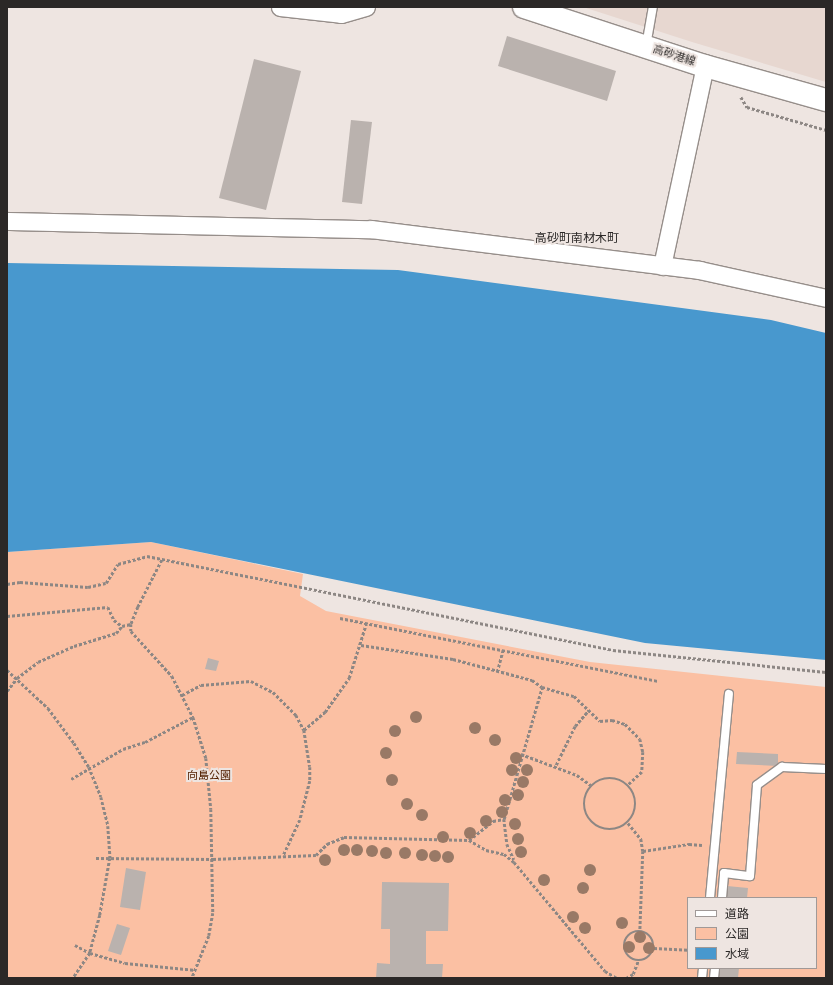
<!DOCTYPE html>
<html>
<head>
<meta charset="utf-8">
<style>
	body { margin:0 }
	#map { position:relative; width:833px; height:985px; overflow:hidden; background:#eee5e1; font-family:Signika,"Noto Sans JP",sans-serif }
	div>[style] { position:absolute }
	.built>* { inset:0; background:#e7d7d0 }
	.green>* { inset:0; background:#fbc0a3 }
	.water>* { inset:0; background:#4898ce }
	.building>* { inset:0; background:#bab2ae }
	.path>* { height:2.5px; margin-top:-1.25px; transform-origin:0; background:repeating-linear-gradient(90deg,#8d8784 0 3px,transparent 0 5px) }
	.path>.ring { margin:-1.25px; padding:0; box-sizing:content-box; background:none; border:2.5px solid #8d8784; border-radius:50% }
	.roads { filter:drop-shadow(1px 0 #968e8a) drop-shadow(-1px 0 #968e8a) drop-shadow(0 1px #968e8a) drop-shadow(0 -1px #968e8a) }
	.service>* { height:8px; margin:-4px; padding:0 4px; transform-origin:4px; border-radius:4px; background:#fff }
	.minor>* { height:17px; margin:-8.5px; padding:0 8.5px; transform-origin:8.5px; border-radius:8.5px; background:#fff }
	.secondary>* { height:22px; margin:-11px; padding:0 11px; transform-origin:11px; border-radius:11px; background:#fff }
	.trees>* { width:12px; height:12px; margin:-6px; border-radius:50%; background:#997966 }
	span { translate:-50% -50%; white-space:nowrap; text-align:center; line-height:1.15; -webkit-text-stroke:4px #eee5e1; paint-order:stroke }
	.street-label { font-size:11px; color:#2b2827 }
	.park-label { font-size:11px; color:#532102 }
	.neighbourhood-label { font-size:12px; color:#2b2827 }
	.frame { position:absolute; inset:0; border:8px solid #2b2827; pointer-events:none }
	.legend { position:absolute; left:687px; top:897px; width:130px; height:72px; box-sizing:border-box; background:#eee5e1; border:1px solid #a09997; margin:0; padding:5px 7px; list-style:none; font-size:12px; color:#2b2827 }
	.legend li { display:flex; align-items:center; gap:8px; height:20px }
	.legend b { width:20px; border:1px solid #a09997 }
</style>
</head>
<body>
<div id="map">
	<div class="built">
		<i style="clip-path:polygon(583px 7px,826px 7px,826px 82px,692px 42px)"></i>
	</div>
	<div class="green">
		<i style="clip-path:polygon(evenodd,151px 542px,303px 574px,300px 596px,326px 611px,590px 662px,826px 687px,826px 978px,7px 978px,7px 552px,151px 542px,688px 898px,816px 898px,816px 968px,688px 968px,688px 898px)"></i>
	</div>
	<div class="water">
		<i style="clip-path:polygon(7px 263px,398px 270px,771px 320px,826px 333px,826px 660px,645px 643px,151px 542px,7px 552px)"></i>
	</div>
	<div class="building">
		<i style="clip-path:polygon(507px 36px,616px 71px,607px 101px,498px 66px)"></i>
		<i style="clip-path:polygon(254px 59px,301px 71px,266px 210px,219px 198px)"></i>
		<i style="clip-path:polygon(351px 120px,372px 122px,362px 204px,342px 202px)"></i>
		<i style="clip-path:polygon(208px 658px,219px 661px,216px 671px,205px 669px)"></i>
		<i style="clip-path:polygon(737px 752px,778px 754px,778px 766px,736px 764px)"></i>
		<i style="clip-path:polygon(126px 868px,146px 872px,140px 910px,120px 907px)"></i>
		<i style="clip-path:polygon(382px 882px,449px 883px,448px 931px,426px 931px,426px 964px,443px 964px,442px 978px,376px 978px,377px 963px,390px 964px,390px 929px,381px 929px)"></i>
		<i style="clip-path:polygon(727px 886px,748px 888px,747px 898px,726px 898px)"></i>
		<i style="clip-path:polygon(117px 924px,130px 928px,121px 955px,108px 951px)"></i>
		<i style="clip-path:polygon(718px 968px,739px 968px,738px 978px,717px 978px)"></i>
	</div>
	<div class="path">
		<i style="left:741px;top:97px;width:12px;rotate:59deg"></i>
		<i style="left:747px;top:107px;width:82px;rotate:16.2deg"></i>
		<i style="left:162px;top:560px;width:53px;rotate:117.1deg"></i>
		<i style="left:138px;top:607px;width:18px;rotate:112deg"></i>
		<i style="left:131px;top:624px;width:7px;rotate:90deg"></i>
		<i style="left:131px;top:631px;width:61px;rotate:47.7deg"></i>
		<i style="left:172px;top:676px;width:46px;rotate:62.9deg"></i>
		<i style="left:193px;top:717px;width:43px;rotate:72.4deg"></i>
		<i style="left:206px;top:758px;width:51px;rotate:84.4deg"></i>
		<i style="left:211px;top:809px;width:104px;rotate:88.9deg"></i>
		<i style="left:213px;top:913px;width:23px;rotate:100deg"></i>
		<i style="left:209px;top:936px;width:45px;rotate:112deg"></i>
		<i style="left:7px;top:584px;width:13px;rotate:-9deg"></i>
		<i style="left:20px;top:582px;width:68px;rotate:4.2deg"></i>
		<i style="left:88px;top:587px;width:18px;rotate:-13deg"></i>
		<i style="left:106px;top:583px;width:22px;rotate:-58deg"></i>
		<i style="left:118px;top:564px;width:30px;rotate:-15deg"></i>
		<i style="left:147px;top:556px;width:475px;rotate:11.4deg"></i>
		<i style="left:613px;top:650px;width:214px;rotate:5.9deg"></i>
		<i style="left:7px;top:616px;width:101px;rotate:-5.1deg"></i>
		<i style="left:108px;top:607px;width:14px;rotate:65deg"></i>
		<i style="left:114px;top:620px;width:10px;rotate:37deg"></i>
		<i style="left:340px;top:618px;width:325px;rotate:11.2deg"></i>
		<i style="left:361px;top:645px;width:93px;rotate:8.7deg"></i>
		<i style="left:453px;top:659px;width:82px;rotate:14.9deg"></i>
		<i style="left:532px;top:680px;width:12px;rotate:35deg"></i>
		<i style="left:542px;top:687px;width:33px;rotate:16deg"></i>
		<i style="left:574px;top:696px;width:36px;rotate:44deg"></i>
		<i style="left:600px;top:721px;width:12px;rotate:-5deg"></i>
		<i style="left:612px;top:720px;width:14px;rotate:17deg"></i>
		<i style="left:625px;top:724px;width:21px;rotate:45deg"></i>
		<i style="left:640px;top:739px;width:13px;rotate:77deg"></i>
		<i style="left:643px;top:752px;width:20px;rotate:93deg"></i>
		<i style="left:642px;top:772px;width:19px;rotate:137deg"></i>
		<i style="left:7px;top:670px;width:56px;rotate:42.8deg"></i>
		<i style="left:48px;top:708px;width:44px;rotate:53.4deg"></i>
		<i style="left:74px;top:743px;width:28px;rotate:58deg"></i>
		<i style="left:89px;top:767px;width:32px;rotate:68deg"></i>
		<i style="left:101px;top:797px;width:30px;rotate:76deg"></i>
		<i style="left:108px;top:826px;width:32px;rotate:86deg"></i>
		<i style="left:110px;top:858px;width:58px;rotate:100deg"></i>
		<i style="left:100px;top:915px;width:39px;rotate:105deg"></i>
		<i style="left:90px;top:953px;width:30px;rotate:124deg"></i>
		<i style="left:497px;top:672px;width:23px;rotate:-75deg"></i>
		<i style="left:7px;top:691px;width:16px;rotate:-52deg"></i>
		<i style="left:17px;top:678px;width:26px;rotate:-37deg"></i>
		<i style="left:38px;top:662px;width:39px;rotate:-24deg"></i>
		<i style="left:74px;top:646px;width:44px;rotate:-17.2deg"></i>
		<i style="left:116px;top:633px;width:9px;rotate:-49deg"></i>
		<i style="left:122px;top:626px;width:9px;rotate:-13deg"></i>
		<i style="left:182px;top:695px;width:21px;rotate:-28deg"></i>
		<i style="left:201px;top:685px;width:50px;rotate:-4.6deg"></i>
		<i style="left:251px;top:681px;width:25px;rotate:27deg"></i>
		<i style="left:273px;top:692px;width:33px;rotate:45deg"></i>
		<i style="left:296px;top:715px;width:17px;rotate:62deg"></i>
		<i style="left:304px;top:730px;width:37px;rotate:81deg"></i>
		<i style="left:310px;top:767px;width:14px;rotate:90deg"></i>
		<i style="left:310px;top:781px;width:40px;rotate:104.4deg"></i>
		<i style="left:300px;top:820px;width:40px;rotate:115deg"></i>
		<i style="left:304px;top:730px;width:28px;rotate:-41deg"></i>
		<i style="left:325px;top:712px;width:42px;rotate:-54.8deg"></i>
		<i style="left:349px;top:678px;width:57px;rotate:-72.5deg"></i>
		<i style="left:521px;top:754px;width:60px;rotate:20.6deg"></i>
		<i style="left:577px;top:775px;width:17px;rotate:36deg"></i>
		<i style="left:556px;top:765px;width:43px;rotate:-64deg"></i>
		<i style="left:575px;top:726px;width:21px;rotate:-49deg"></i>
		<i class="ring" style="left:584px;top:778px;width:49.5px;height:49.5px"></i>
		<i style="left:71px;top:779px;width:60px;rotate:-30deg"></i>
		<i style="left:123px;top:749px;width:23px;rotate:-18deg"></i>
		<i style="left:145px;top:742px;width:54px;rotate:-27.5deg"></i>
		<i style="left:504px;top:819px;width:25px;rotate:83deg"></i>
		<i style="left:507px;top:844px;width:17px;rotate:66deg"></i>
		<i style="left:628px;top:823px;width:21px;rotate:51deg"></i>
		<i style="left:641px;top:839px;width:12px;rotate:81deg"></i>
		<i style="left:643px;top:851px;width:81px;rotate:92.1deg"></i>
		<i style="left:469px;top:840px;width:31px;rotate:-38deg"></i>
		<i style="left:493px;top:821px;width:11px;rotate:-10deg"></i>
		<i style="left:504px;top:819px;width:137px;rotate:-73.9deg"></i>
		<i style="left:643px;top:851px;width:47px;rotate:-8.7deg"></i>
		<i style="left:689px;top:844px;width:13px;rotate:4deg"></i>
		<i style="left:96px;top:858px;width:117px;rotate:0.5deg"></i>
		<i style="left:213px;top:859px;width:103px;rotate:-2.2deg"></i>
		<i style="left:316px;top:855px;width:16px;rotate:-45deg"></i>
		<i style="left:327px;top:844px;width:18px;rotate:-22deg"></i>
		<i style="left:344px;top:837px;width:125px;rotate:1.4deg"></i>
		<i style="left:469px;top:840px;width:20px;rotate:30deg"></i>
		<i style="left:486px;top:850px;width:18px;rotate:13deg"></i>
		<i style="left:504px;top:854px;width:13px;rotate:39deg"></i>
		<i style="left:514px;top:862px;width:142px;rotate:50.1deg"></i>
		<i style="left:605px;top:971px;width:14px;rotate:30deg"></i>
		<i class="ring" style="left:624px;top:931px;width:27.5px;height:27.5px"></i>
		<i style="left:75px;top:945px;width:17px;rotate:28deg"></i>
		<i style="left:90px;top:953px;width:36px;rotate:16deg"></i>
		<i style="left:125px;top:963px;width:71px;rotate:5.6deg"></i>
		<i style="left:654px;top:948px;width:34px;rotate:3deg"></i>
		<i style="left:626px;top:978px;width:8px;rotate:-30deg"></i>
		<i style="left:633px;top:974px;width:14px;rotate:-69deg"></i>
	</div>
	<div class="roads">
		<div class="service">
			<i style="left:646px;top:46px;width:40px;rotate:-80deg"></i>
			<i style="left:710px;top:898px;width:205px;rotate:-84.7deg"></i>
			<i style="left:722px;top:898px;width:25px;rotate:-85deg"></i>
			<i style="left:724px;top:873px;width:26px;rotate:7deg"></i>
			<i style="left:750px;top:876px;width:91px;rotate:-85.6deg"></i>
			<i style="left:757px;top:785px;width:31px;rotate:-36deg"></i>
			<i style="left:782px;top:767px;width:44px;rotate:2.6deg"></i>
			<i style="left:702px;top:978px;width:10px;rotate:-84deg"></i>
			<i style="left:714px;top:978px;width:10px;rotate:-84deg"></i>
		</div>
		<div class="minor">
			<i style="left:280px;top:7px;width:61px;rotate:6.5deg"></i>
			<i style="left:341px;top:14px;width:26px;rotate:-16deg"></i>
			<i style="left:7px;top:221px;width:364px;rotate:1.3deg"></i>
			<i style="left:371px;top:229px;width:331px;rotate:7.1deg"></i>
			<i style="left:699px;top:270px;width:130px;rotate:12.4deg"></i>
			<i style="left:662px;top:266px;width:205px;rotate:-77.9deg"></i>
		</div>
		<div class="secondary">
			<i style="left:524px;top:7px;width:190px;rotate:18.1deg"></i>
			<i style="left:705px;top:66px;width:126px;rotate:15.7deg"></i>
		</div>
	</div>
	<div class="trees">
		<i style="left:416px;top:717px"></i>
		<i style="left:475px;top:728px"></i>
		<i style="left:395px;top:731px"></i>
		<i style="left:495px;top:740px"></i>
		<i style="left:386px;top:753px"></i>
		<i style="left:516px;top:758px"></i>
		<i style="left:512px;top:770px"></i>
		<i style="left:527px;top:770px"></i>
		<i style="left:392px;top:780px"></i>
		<i style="left:523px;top:782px"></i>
		<i style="left:518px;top:795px"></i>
		<i style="left:505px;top:800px"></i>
		<i style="left:407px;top:804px"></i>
		<i style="left:502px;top:812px"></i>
		<i style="left:422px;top:815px"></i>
		<i style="left:486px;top:821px"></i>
		<i style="left:515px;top:824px"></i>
		<i style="left:470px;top:833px"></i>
		<i style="left:443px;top:837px"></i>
		<i style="left:518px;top:839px"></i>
		<i style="left:344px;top:850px"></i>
		<i style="left:357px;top:850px"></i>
		<i style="left:372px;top:851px"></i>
		<i style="left:521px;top:852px"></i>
		<i style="left:386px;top:853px"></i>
		<i style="left:405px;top:853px"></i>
		<i style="left:422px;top:855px"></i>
		<i style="left:435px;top:856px"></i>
		<i style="left:448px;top:857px"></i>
		<i style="left:325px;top:860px"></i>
		<i style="left:590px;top:870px"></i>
		<i style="left:544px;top:880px"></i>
		<i style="left:583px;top:888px"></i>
		<i style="left:573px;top:917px"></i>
		<i style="left:622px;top:923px"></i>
		<i style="left:585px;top:928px"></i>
		<i style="left:640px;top:937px"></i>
		<i style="left:629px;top:947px"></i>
		<i style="left:649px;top:948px"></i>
	</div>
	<div class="street-label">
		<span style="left:674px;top:56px;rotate:18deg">高砂港線</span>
	</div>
	<div class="park-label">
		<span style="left:209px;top:776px">向島公園</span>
	</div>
	<div class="neighbourhood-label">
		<span style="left:577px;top:239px">高砂町南材木町</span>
	</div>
	<div class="frame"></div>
	<ul class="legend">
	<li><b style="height:5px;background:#fff"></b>道路</li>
	<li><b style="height:11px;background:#fbc0a3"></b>公園</li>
	<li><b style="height:11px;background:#4898ce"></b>水域</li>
	</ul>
</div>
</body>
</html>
